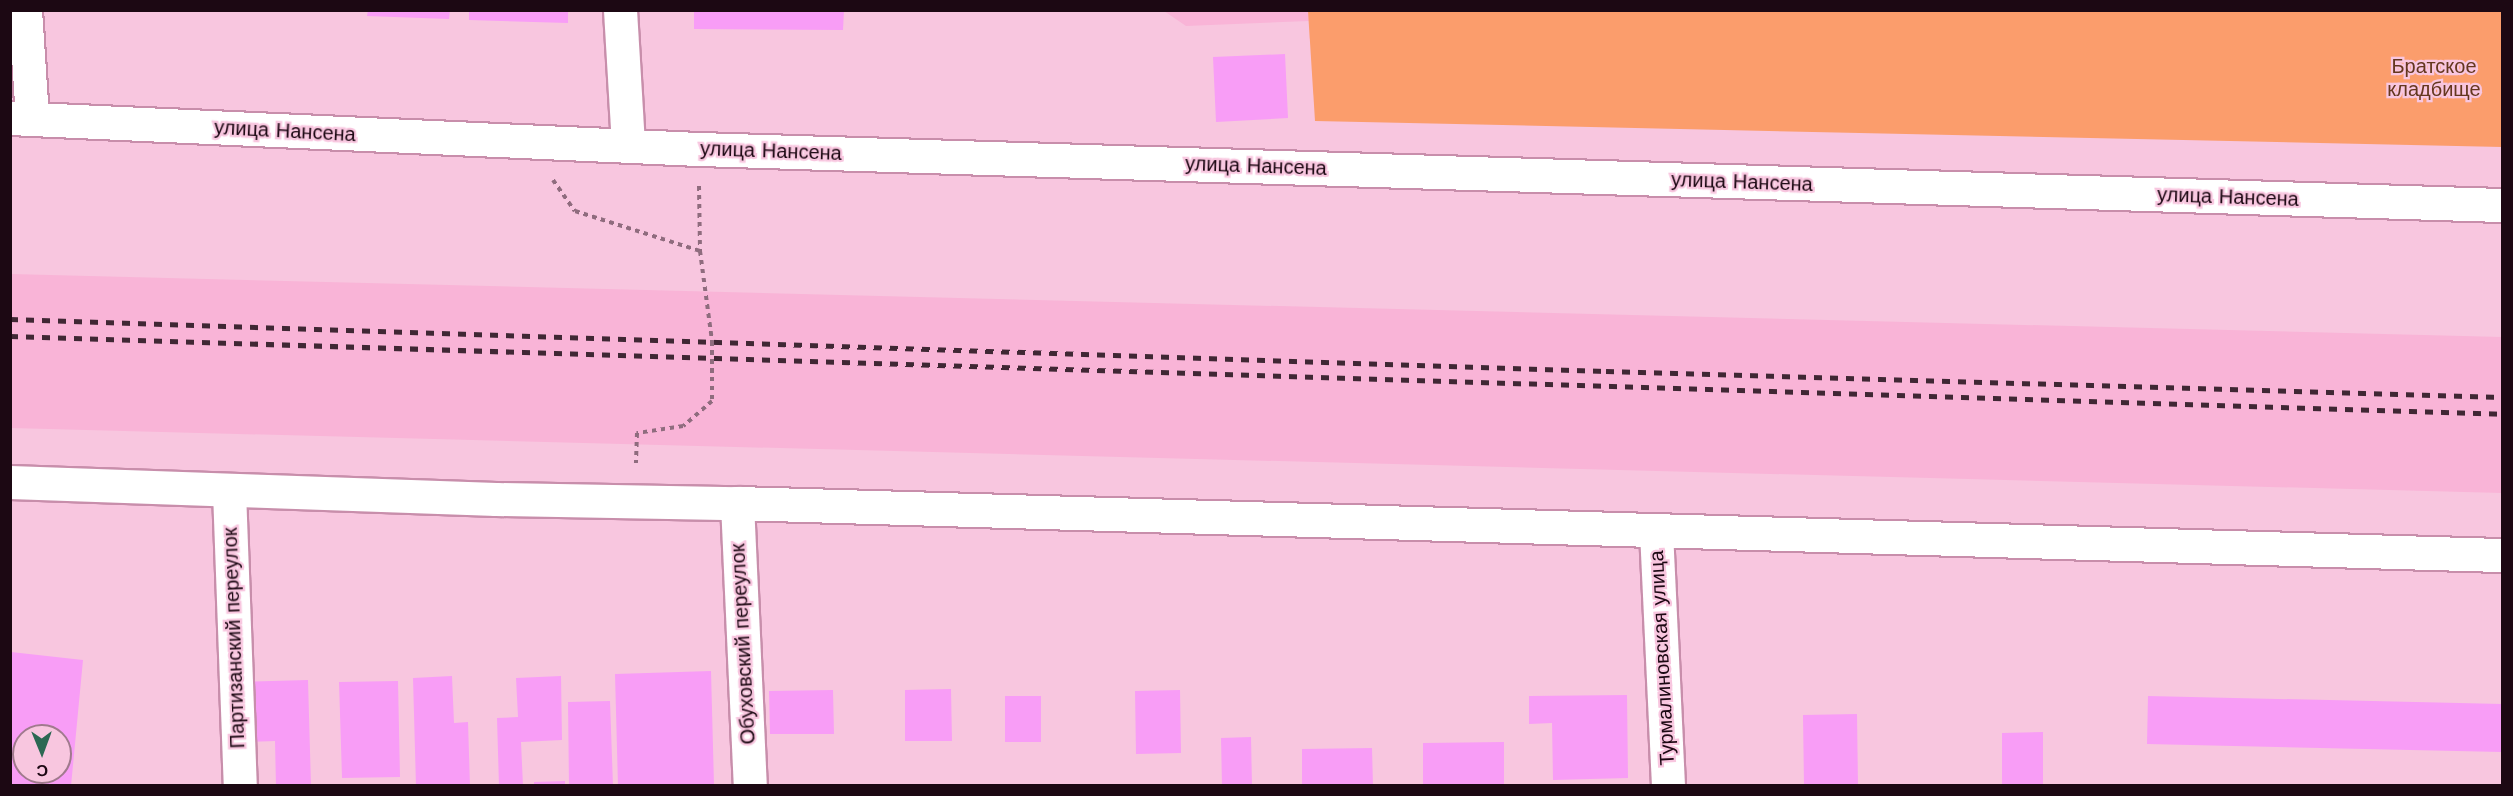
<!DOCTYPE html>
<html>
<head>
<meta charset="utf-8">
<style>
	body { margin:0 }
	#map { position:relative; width:2513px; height:796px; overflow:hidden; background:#f8c6df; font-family:"Work Sans",sans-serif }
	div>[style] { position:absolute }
	.built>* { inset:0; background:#f9b4d7 }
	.green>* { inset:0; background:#fb9d6c }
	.building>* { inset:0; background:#f89df6 }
	.path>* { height:4px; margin-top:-2px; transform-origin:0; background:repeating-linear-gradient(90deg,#8f6c7e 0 4.5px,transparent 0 9px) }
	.roads { filter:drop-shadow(2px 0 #c88eab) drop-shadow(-2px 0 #c88eab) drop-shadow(0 2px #c88eab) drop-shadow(0 -2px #c88eab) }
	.minor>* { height:33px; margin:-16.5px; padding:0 16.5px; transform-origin:16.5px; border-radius:16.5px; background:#fff }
	.tertiary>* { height:33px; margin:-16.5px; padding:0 16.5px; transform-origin:16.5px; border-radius:16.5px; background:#fff }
	.primary>* { height:33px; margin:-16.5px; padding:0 16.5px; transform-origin:16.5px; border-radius:16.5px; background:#fff }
	.rail>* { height:4.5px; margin-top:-2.25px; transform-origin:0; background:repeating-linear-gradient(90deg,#402734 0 8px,transparent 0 16px) }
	span { translate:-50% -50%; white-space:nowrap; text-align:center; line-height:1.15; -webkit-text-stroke:4.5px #f8c6df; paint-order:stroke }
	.park-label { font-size:20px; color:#64371e }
	.street-label { font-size:20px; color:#1c0813 }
	.frame { position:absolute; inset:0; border:12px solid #1c0813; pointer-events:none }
	.north { position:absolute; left:12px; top:724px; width:60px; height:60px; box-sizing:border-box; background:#f8c6df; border:2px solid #a07a8d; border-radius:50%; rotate:179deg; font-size:16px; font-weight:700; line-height:24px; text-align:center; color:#1c0813 }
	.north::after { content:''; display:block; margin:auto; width:21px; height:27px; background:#2c6853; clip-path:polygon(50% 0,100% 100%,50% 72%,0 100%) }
</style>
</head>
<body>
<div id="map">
	<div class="built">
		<i style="clip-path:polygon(1164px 11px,1308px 11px,1309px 21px,1186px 26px)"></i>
		<i style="clip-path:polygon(11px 274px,2502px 337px,2502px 493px,11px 428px)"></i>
	</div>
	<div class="green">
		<i style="clip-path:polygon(1308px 11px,2502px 11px,2502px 147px,1315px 121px)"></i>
	</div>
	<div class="building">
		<i style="clip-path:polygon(368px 10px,450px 10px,449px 19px,367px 16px)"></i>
		<i style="clip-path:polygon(469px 10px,568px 10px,568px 23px,469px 20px)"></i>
		<i style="clip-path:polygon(694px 10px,844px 10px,843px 30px,694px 29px)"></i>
		<i style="clip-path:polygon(1285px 54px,1288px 118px,1216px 122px,1213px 57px)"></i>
		<i style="clip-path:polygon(evenodd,11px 652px,83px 660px,71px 786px,10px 786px,11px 652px,24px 736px,60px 736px,60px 772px,24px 772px,24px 736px)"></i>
		<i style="clip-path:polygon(711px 671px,714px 785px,618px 786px,615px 674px)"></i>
		<i style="clip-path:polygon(452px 676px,454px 723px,468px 722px,470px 786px,416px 786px,413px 678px)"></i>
		<i style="clip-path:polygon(561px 676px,562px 740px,521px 742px,523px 786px,499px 786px,497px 718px,518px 717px,516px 678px)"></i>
		<i style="clip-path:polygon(308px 680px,311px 786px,276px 786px,275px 741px,243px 742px,241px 682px)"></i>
		<i style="clip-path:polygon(398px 681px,400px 777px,342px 778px,339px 682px)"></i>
		<i style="clip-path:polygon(951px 689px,952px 741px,905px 741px,905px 690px)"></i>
		<i style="clip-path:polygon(833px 690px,834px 734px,770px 734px,769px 691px)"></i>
		<i style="clip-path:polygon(1180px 690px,1181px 753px,1136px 754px,1135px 691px)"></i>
		<i style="clip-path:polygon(1627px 695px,1628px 778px,1553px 780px,1552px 723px,1529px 724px,1529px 696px)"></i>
		<i style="clip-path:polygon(1005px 696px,1041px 696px,1041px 742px,1005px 742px)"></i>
		<i style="clip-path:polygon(2148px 696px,2502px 704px,2502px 752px,2147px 744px)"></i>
		<i style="clip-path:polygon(610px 701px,613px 786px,569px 786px,568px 702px)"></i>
		<i style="clip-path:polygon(1857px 714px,1858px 786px,1804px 786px,1803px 715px)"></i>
		<i style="clip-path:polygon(2043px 732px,2043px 786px,2002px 786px,2002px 733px)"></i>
		<i style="clip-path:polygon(1251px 737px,1252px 786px,1222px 786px,1221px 738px)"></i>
		<i style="clip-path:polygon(1504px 742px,1504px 786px,1423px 786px,1423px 743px)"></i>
		<i style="clip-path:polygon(1372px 748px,1373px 786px,1302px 786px,1302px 749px)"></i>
		<i style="clip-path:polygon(565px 781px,565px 786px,534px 786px,534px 782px)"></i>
	</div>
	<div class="path">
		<i style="left:553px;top:180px;width:38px;rotate:55deg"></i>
		<i style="left:575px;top:211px;width:131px;rotate:17.7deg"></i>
		<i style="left:700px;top:251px;width:91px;rotate:82.4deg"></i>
		<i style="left:712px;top:341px;width:60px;rotate:90deg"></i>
		<i style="left:712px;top:401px;width:38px;rotate:139deg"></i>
		<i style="left:683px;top:426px;width:47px;rotate:171.3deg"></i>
		<i style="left:637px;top:433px;width:30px;rotate:92deg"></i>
		<i style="left:699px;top:186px;width:65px;rotate:89.1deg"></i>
	</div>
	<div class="roads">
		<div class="minor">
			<i style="left:25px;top:10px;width:109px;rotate:86.3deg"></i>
			<i style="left:229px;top:491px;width:295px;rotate:87.9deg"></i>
			<i style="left:737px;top:503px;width:283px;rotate:87.4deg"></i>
		</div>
		<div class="tertiary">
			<i style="left:620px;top:10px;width:136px;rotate:86.6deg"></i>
			<i style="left:1656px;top:531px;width:255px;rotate:87.3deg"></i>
		</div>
		<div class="primary">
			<i style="left:10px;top:118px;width:690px;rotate:2.58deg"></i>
			<i style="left:699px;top:149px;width:1804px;rotate:1.78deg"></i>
			<i style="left:10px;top:482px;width:486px;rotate:2deg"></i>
			<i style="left:496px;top:499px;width:241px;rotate:1deg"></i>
			<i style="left:737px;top:503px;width:1766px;rotate:1.69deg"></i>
		</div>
	</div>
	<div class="rail">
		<i style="left:10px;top:319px;width:1597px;rotate:1.87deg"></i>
		<i style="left:1606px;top:371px;width:896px;rotate:1.66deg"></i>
		<i style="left:10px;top:336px;width:2493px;rotate:1.79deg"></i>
	</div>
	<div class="park-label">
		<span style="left:2434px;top:78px">Братское<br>кладбище</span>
	</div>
	<div class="street-label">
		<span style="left:285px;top:131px;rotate:3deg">улица Нансена</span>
		<span style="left:771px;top:151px;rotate:2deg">улица Нансена</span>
		<span style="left:1256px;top:166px;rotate:2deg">улица Нансена</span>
		<span style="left:1742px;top:182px;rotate:2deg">улица Нансена</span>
		<span style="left:2228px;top:197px;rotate:2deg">улица Нансена</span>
		<span style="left:234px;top:638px;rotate:-92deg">Партизанский переулок</span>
		<span style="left:743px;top:644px;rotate:-93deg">Обуховский переулок</span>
		<span style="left:1662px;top:658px;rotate:-93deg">Турмалиновская улица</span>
	</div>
	<div class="frame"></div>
	<div class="north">С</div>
</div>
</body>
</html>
